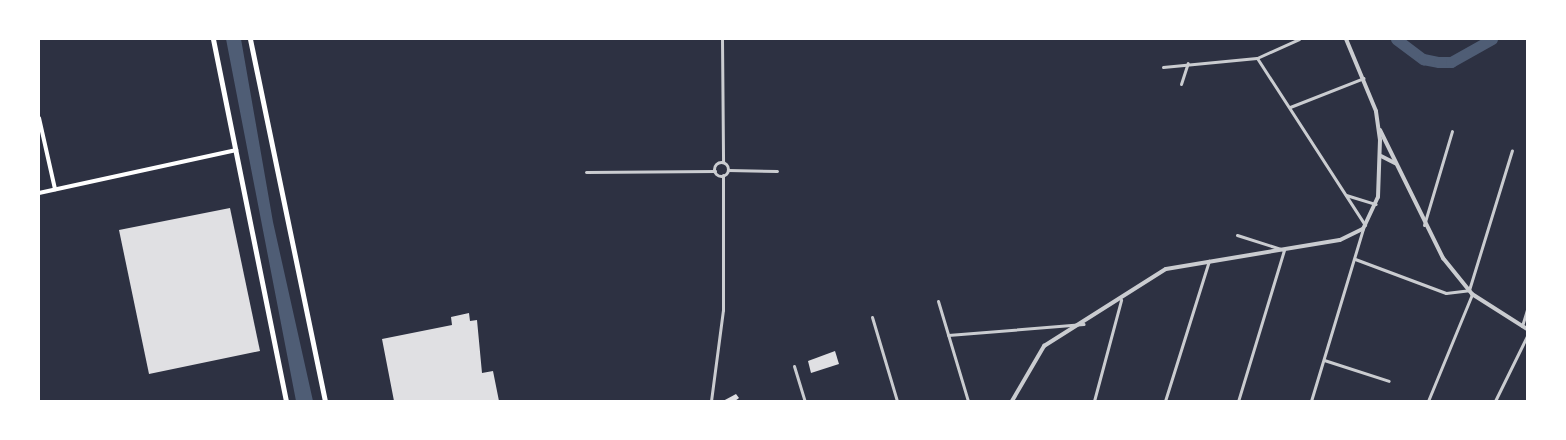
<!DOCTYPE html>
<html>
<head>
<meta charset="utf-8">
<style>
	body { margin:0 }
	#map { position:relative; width:1566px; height:440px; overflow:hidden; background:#2d3142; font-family:"Source Sans 3",sans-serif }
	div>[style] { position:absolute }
	.water>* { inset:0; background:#4f5d75 }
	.river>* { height:11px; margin:-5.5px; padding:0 5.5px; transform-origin:5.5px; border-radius:5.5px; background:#4f5d75 }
	.building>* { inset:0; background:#e0e0e3 }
	.minor>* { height:3px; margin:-1.5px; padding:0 1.5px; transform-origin:1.5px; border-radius:1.5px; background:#caccd0 }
	.minor>.ring { margin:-1.5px; padding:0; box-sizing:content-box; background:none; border:3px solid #caccd0; border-radius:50% }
	.tertiary>* { height:4px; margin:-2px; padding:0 2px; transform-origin:2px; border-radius:2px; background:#caccd0 }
	.secondary>* { height:4px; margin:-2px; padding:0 2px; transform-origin:2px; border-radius:2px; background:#fff }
	.trunk>* { height:5px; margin:-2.5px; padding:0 2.5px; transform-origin:2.5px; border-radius:2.5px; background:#fff }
	span { translate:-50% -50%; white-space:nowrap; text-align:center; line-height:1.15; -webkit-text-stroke:4px #fff; paint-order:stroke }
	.frame { position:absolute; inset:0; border:40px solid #fff; pointer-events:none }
</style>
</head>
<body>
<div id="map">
	<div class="water">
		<i style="clip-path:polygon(226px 39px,241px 39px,273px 222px,313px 401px,296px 401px)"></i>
	</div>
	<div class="river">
		<i style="left:1396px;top:39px;width:34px;rotate:37deg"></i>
		<i style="left:1423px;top:59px;width:16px;rotate:11deg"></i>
		<i style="left:1439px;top:62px;width:12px"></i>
		<i style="left:1451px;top:62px;width:47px;rotate:-29.3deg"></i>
	</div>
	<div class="building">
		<i style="clip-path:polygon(230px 208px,260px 351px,149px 374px,119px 230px)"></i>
		<i style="clip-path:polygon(469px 313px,470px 321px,477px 320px,482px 373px,493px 371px,499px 401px,394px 401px,382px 339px,452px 325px,451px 317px)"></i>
		<i style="clip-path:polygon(835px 351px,839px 364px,811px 373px,808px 361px)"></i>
		<i style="clip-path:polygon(736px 394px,739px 398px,735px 401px,723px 401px)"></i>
	</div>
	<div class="minor">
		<i style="left:722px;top:39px;width:123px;rotate:89.5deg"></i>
		<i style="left:1257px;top:58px;width:199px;rotate:57.1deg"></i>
		<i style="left:1163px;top:67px;width:94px;rotate:-5.5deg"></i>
		<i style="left:1257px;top:58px;width:46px;rotate:-24.3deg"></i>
		<i style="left:1181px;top:84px;width:22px;rotate:-72deg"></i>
		<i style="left:1290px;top:107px;width:79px;rotate:-21.4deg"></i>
		<i class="ring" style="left:714px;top:162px;width:11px;height:11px"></i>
		<i style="left:728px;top:170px;width:49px;rotate:1.2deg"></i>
		<i style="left:586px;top:172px;width:129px;rotate:-0.4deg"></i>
		<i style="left:1346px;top:195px;width:31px;rotate:17deg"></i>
		<i style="left:1424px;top:225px;width:98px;rotate:-73.4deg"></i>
		<i style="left:1237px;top:235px;width:49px;rotate:17.7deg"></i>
		<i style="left:1284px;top:250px;width:158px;rotate:106.9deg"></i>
		<i style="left:1355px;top:259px;width:97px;rotate:20.5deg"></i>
		<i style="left:1446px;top:293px;width:23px;rotate:-7deg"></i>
		<i style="left:1469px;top:290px;width:146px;rotate:-72.9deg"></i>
		<i style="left:938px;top:301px;width:104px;rotate:73.3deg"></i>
		<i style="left:872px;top:317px;width:88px;rotate:73.4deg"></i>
		<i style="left:1522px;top:326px;width:17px;rotate:-73deg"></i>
		<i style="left:948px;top:335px;width:136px;rotate:-4.6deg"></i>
		<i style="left:1324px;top:360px;width:68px;rotate:17.9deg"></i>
		<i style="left:794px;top:366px;width:37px;rotate:73deg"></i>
		<i style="left:711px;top:401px;width:92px;rotate:-82.5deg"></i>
		<i style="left:723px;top:310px;width:135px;rotate:-90deg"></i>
		<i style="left:1094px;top:401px;width:105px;rotate:-75deg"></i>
		<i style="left:1165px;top:401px;width:147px;rotate:-72.6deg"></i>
		<i style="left:1311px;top:401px;width:180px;rotate:-73.2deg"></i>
		<i style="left:1428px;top:401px;width:116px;rotate:-67.6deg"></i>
		<i style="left:1495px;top:401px;width:72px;rotate:-63.8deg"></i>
	</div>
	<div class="tertiary">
		<i style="left:1380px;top:130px;width:143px;rotate:63.8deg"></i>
		<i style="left:1443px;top:258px;width:46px;rotate:51.1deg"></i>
		<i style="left:1472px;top:294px;width:65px;rotate:32.5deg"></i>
		<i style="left:1381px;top:156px;width:16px;rotate:27deg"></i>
		<i style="left:1012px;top:401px;width:64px;rotate:-59.8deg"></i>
		<i style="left:1044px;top:346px;width:144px;rotate:-32.3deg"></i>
		<i style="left:1166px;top:269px;width:176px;rotate:-9.5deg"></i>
		<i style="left:1340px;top:240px;width:25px;rotate:-26deg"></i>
		<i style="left:1363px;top:229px;width:35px;rotate:-65deg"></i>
		<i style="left:1378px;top:197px;width:57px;rotate:-88deg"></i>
		<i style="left:1380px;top:140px;width:29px;rotate:-98deg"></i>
		<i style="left:1376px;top:111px;width:78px;rotate:-112.6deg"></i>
	</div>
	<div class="secondary">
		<i style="left:39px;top:118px;width:73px;rotate:77.3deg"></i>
		<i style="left:39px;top:193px;width:202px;rotate:-12.3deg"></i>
	</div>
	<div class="trunk">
		<i style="left:213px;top:39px;width:369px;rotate:78.6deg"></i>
		<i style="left:250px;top:39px;width:370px;rotate:78.3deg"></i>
	</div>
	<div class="frame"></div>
</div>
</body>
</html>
